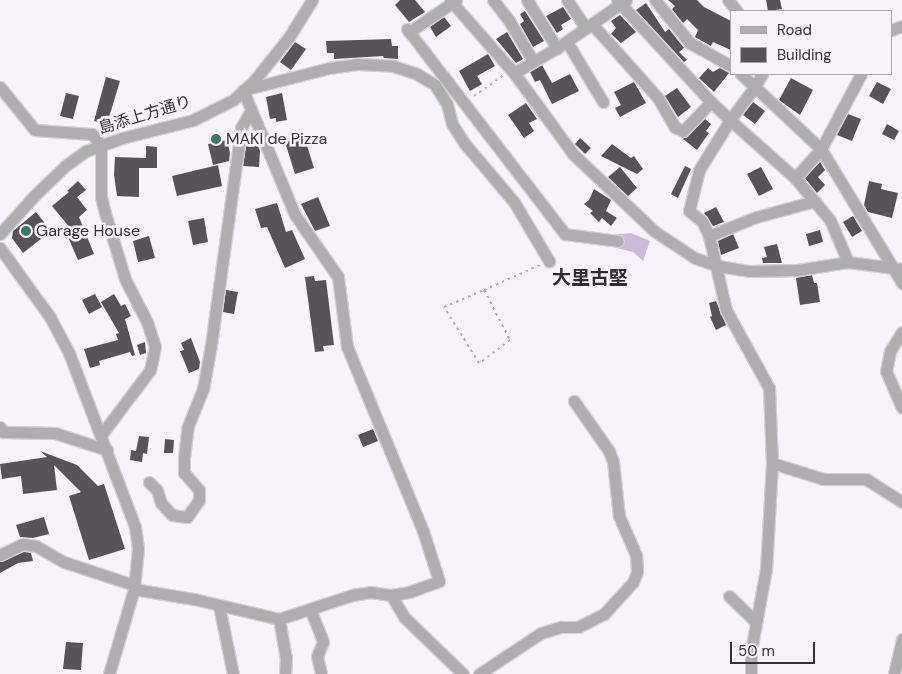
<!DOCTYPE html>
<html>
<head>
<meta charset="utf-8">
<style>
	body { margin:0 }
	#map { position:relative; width:902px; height:674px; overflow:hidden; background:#f8f3fa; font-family:"DM Sans","Noto Sans JP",sans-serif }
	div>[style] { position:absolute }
	.green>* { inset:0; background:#cfb9d8 }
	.building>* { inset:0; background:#575359 }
	.path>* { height:2px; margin-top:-1px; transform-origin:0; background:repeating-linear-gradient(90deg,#b1adb2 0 2.5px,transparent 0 6.5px) }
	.roads { filter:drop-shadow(1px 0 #d5d0d6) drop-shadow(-1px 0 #d5d0d6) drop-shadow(0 1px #d5d0d6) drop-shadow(0 -1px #d5d0d6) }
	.minor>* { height:11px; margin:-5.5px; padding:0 5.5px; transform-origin:5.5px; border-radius:5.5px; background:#afadb0 }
	.dots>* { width:14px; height:14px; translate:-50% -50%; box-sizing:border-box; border:2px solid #f8f3fa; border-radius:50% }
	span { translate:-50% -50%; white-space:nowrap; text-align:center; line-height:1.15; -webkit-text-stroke:5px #f8f3fa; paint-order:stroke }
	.street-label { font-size:16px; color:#333134 }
	.poi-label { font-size:16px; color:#333134 }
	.left { translate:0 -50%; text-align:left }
	.quarter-label { font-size:19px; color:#2f2b30; font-weight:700 }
	.legend { position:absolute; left:730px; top:10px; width:162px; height:65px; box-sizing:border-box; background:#f8f3fa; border:1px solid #a9a5ab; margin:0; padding:6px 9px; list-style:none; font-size:15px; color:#333134 }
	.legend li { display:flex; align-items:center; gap:10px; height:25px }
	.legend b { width:25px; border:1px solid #a9a5ab }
	.scale { position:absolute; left:730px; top:642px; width:85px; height:22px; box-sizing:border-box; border:2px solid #333134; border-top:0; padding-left:6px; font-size:15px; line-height:18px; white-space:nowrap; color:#333134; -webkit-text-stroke:4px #f8f3fa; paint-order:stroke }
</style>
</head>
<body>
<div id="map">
	<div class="green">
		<i style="clip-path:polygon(631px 233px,650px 241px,643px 261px,633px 252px,617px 248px,618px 234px)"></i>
	</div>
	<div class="building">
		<i style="clip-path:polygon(400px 0,415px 0,425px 12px,409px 22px,395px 5px)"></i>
		<i style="clip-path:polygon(668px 0,697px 0,704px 7px,731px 21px,731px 50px,713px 42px,711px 46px,695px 37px,698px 30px,687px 19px,683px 23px,672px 9px,675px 6px)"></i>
		<i style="clip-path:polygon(766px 0,780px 0,782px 9px,768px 11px)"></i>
		<i style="clip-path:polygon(646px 3px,665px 32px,669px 29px,684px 48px,679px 52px,687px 60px,684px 62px,636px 10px)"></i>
		<i style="clip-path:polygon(563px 7px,571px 19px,561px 25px,563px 29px,557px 33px,546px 16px)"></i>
		<i style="clip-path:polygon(525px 11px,544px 41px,533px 47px,520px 24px,524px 21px,520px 14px)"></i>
		<i style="clip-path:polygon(620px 15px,636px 32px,621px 43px,611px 34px,616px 28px,611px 21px)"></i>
		<i style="clip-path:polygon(444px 17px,451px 26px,436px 37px,430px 27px)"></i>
		<i style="clip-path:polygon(507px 32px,523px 59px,516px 63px,496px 39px)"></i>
		<i style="clip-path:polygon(391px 39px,392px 46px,398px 46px,398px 59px,384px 58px,383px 56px,334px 59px,334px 53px,327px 53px,326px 41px)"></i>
		<i style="clip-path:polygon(295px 42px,306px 49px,291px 70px,280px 62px)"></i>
		<i style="clip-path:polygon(488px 54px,495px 66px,477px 76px,482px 84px,470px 91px,459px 71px)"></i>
		<i style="clip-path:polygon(542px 65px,552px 83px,570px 74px,579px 91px,552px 104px,540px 80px,535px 82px,530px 72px)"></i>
		<i style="clip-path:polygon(708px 68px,713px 72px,720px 68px,729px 73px,714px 92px,699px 78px)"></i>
		<i style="clip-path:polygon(106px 77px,120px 81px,107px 124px,94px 121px)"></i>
		<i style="clip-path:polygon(791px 78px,813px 90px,800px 115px,779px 100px)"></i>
		<i style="clip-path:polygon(634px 82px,646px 103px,620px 117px,615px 108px,621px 105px,614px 92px)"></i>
		<i style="clip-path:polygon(877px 82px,891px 89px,883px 104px,869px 96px)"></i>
		<i style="clip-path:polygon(677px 88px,691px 107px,678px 117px,665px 96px)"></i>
		<i style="clip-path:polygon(66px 93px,79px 96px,73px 119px,60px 116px)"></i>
		<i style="clip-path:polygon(282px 93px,287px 120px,276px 122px,276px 118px,270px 119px,266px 97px)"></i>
		<i style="clip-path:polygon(753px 102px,765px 111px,755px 124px,743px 115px)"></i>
		<i style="clip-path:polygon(526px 103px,537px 119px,529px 123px,534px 131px,524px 138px,508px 115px)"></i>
		<i style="clip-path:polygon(848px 114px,861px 119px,852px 141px,837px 135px)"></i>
		<i style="clip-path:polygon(705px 119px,711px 124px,706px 131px,709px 133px,697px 150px,683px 139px)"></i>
		<i style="clip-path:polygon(887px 124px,899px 131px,894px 140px,882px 134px)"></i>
		<i style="clip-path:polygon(304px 136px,314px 168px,295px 174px,285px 142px)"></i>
		<i style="clip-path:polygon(580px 138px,591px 148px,585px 154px,575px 144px)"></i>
		<i style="clip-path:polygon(227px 140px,230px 153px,229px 161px,213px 165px,208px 144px)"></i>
		<i style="clip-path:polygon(247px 141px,256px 141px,260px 151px,259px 167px,243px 166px)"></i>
		<i style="clip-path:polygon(612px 144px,631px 158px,634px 156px,643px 169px,637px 174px,601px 156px)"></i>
		<i style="clip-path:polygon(146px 146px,157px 147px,157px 168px,139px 168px,139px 197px,117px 196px,114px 175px,115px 157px,146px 158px)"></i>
		<i style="clip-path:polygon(820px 162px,825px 170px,818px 177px,825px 185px,817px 193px,805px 178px)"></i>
		<i style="clip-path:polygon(218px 165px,222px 186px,177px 196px,172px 176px)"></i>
		<i style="clip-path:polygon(685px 166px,691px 169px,678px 198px,671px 194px)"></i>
		<i style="clip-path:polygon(620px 167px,637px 188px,628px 196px,608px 177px)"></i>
		<i style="clip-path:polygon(761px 167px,773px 189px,759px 196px,747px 174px)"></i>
		<i style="clip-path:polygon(78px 181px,86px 190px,77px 197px,87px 210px,79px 217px,94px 254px,78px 260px,68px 237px,75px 234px,52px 206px,69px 192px,67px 191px)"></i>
		<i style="clip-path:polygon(869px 181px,882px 184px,881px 189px,898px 193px,892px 218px,868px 212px,864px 205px)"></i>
		<i style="clip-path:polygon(594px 189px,611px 200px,606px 211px,617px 218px,611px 226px,602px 218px,599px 222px,590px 213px,593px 211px,584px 204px,589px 200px)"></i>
		<i style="clip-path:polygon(318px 197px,330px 226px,315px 231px,301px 204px)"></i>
		<i style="clip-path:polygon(277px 203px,286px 232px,292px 230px,305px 259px,285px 268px,267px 227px,261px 228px,255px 209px)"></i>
		<i style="clip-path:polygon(716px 207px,724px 222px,713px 226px,704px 213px)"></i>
		<i style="clip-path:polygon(36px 212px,51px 231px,23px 253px,12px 238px,13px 231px)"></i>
		<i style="clip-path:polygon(853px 216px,862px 231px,852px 237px,843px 222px)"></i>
		<i style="clip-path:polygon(204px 218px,208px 242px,193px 245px,188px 221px)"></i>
		<i style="clip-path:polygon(820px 230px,823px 242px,809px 246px,806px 234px)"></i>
		<i style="clip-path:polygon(733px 234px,739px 248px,721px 255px,718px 241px)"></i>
		<i style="clip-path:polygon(149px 236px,155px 258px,138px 262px,133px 241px)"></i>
		<i style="clip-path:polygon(777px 244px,782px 263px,763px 263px,762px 258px,767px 257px,764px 247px)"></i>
		<i style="clip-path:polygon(812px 275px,814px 283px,817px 283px,820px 302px,800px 305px,796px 278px)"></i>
		<i style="clip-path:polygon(314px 276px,315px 281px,326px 280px,334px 345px,323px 346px,324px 351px,315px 352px,305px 277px)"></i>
		<i style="clip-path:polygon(226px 290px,238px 292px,234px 314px,223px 312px)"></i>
		<i style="clip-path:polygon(95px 294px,102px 307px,89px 314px,82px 300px)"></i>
		<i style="clip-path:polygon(114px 294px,121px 306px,125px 304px,131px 316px,125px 319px,135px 355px,132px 356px,130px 352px,99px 361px,100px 365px,90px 368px,84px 349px,118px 340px,116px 334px,119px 333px,101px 302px)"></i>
		<i style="clip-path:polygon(716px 301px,726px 325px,716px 330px,710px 317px,712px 316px,709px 303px)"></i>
		<i style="clip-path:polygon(191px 338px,200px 362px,199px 369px,189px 373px,180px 351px,184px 350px,181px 343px)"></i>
		<i style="clip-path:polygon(145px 342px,146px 353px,140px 355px,137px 345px)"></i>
		<i style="clip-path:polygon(373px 429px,378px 441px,363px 447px,358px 435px)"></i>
		<i style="clip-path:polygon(139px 436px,149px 437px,147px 454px,143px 453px,142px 462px,130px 460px,131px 450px,136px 451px)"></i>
		<i style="clip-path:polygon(165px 439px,174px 440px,173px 453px,164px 453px)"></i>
		<i style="clip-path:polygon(40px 451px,77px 465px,98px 486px,104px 484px,125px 549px,89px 560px,69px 496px,81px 492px,54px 465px,57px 490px,23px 494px,21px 476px,2px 479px,0 464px,47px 457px)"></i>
		<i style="clip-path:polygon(44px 517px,49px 534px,33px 538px,20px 537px,16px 525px)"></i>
		<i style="clip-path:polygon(24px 552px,31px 553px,33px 561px,18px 563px,0 573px,0 562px)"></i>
		<i style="clip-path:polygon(66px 642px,83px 643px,81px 670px,63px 669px)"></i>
	</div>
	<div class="path">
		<i style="left:474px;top:96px;width:35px;rotate:-35deg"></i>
		<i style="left:484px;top:290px;width:56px;rotate:62.5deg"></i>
		<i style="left:510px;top:340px;width:39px;rotate:143deg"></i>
		<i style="left:479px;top:363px;width:66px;rotate:-122deg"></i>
		<i style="left:444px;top:307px;width:43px;rotate:-23deg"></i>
		<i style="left:484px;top:290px;width:61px;rotate:-24.1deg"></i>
	</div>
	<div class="roads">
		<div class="minor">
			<i style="left:450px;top:0;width:97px;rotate:48.8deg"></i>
			<i style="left:514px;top:73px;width:100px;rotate:53.9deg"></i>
			<i style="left:573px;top:154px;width:112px;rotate:43.5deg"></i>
			<i style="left:654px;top:231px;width:49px;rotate:33.4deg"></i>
			<i style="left:695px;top:258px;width:24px;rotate:19deg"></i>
			<i style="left:718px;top:266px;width:31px;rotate:9deg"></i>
			<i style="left:749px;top:271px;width:49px;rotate:-1.2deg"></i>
			<i style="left:798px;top:270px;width:51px;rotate:-9.1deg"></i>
			<i style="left:848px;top:262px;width:54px;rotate:7.4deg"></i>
			<i style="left:493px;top:0;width:24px;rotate:52deg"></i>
			<i style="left:508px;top:19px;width:49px;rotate:59.2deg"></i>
			<i style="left:527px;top:0;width:57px;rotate:58deg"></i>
			<i style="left:567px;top:0;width:34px;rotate:56deg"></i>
			<i style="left:617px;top:0;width:139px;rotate:47.3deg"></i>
			<i style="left:655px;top:0;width:55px;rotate:50.9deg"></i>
			<i style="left:690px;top:43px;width:47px;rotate:29.3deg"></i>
			<i style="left:728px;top:0;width:14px;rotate:51deg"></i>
			<i style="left:592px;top:24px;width:99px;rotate:48.3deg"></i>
			<i style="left:658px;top:98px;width:34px;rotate:60deg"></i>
			<i style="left:675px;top:127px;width:9px;rotate:27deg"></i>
			<i style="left:683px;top:131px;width:40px;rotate:-46deg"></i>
			<i style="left:711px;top:102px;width:26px;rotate:43deg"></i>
			<i style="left:730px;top:120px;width:59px;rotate:121.8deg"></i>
			<i style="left:699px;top:170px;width:42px;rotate:103.7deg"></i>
			<i style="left:689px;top:211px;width:16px;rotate:38deg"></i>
			<i style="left:702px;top:221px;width:17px;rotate:65deg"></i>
			<i style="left:709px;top:236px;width:76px;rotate:77.1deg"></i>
			<i style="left:726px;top:310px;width:89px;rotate:61.1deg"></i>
			<i style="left:769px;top:388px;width:75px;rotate:87.7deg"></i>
			<i style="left:772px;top:463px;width:106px;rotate:93.2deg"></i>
			<i style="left:766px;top:569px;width:83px;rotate:100.4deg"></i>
			<i style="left:751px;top:651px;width:23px;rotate:90deg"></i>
			<i style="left:407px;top:29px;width:259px;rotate:52.4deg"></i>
			<i style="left:565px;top:234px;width:53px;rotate:7.5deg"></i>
			<i style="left:891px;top:30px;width:12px;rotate:-20deg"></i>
			<i style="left:409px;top:32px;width:57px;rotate:-34.2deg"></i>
			<i style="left:567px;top:42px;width:70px;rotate:59deg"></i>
			<i style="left:514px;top:73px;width:50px;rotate:-30.2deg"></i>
			<i style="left:557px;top:48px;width:84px;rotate:-34.8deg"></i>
			<i style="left:741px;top:74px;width:110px;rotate:43.2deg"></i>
			<i style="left:821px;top:149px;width:157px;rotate:58.8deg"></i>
			<i style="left:762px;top:74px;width:13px;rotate:119deg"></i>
			<i style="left:756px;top:85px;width:44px;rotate:126.6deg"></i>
			<i style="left:730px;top:120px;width:87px;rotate:41.7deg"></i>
			<i style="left:795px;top:178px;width:55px;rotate:50.2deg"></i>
			<i style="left:830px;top:220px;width:46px;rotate:66.8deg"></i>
			<i style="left:0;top:87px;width:55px;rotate:50.9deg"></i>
			<i style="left:35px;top:130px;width:57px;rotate:4deg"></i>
			<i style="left:92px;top:134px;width:14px;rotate:51deg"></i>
			<i style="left:101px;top:145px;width:52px;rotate:90deg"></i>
			<i style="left:101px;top:197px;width:16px;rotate:76deg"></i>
			<i style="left:105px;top:213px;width:69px;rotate:73.1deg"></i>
			<i style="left:125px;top:279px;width:48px;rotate:62.9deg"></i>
			<i style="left:147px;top:322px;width:26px;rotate:72deg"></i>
			<i style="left:155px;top:347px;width:24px;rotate:102deg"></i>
			<i style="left:150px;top:370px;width:81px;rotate:127deg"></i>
			<i style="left:795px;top:178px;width:39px;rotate:-48deg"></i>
			<i style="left:821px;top:149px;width:85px;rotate:-61.9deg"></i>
			<i style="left:0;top:234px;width:51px;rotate:-48.2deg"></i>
			<i style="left:34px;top:196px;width:43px;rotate:-44.1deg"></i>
			<i style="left:65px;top:166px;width:26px;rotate:-36deg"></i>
			<i style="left:86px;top:151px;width:38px;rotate:-20deg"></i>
			<i style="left:122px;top:138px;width:73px;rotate:-14.2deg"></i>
			<i style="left:193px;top:120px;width:45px;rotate:-26.6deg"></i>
			<i style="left:233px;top:100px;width:27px;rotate:-42deg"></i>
			<i style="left:253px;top:82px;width:58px;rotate:-51.3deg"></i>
			<i style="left:289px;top:37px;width:44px;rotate:-58.1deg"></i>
			<i style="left:709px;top:236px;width:51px;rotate:-22deg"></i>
			<i style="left:756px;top:217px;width:61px;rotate:-15.2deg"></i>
			<i style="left:0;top:248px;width:85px;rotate:54.1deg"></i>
			<i style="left:50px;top:317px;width:41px;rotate:62.2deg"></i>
			<i style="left:69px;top:353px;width:186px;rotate:69.2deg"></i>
			<i style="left:135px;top:527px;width:21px;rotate:82deg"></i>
			<i style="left:138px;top:548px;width:41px;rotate:95.6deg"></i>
			<i style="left:134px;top:589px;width:89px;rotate:106.4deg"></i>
			<i style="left:902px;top:332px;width:22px;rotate:122deg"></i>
			<i style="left:890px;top:351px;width:20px;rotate:101deg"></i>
			<i style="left:886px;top:371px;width:40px;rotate:66.6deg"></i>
			<i style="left:0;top:427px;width:6px;rotate:59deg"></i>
			<i style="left:3px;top:432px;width:52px;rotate:1.1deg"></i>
			<i style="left:55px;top:433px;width:55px;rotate:18.1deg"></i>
			<i style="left:772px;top:463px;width:53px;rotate:17.4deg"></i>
			<i style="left:823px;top:479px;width:43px"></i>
			<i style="left:866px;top:479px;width:43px;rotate:32.6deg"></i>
			<i style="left:149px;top:482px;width:11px;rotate:45deg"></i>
			<i style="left:157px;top:490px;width:14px;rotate:73deg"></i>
			<i style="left:161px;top:503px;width:16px;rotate:47deg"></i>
			<i style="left:172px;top:515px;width:15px;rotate:8deg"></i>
			<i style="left:187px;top:517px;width:21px;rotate:-55deg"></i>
			<i style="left:199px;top:500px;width:10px;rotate:-90deg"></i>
			<i style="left:199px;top:490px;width:23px;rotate:-131deg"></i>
			<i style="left:184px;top:473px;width:16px;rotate:-90deg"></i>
			<i style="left:184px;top:457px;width:31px;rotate:-83deg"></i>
			<i style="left:188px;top:426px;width:40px;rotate:-68deg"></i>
			<i style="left:203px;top:389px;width:45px;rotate:-79.7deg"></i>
			<i style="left:211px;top:345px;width:219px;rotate:-82.1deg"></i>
			<i style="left:241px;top:128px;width:21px;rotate:-61deg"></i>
			<i style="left:0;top:555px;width:25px;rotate:-26deg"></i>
			<i style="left:23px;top:544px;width:13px;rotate:9deg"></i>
			<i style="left:36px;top:546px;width:32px;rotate:30deg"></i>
			<i style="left:64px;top:562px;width:74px;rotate:18.2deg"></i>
			<i style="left:134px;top:589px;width:61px;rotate:9.5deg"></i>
			<i style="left:194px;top:599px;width:87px;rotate:13.2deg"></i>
			<i style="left:279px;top:619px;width:77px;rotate:-18.2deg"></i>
			<i style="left:352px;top:595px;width:19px;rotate:-9deg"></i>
			<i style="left:371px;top:592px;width:20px;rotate:9deg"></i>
			<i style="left:391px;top:595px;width:18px;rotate:-9deg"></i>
			<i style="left:409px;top:592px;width:32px;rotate:-20deg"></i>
			<i style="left:439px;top:581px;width:52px;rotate:-107.7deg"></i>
			<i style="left:423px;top:531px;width:199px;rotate:-112.4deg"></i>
			<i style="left:347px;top:347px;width:71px;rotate:-97.3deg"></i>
			<i style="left:338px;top:277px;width:75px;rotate:-124.7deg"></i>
			<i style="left:295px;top:215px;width:135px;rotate:-112.6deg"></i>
			<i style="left:243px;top:90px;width:89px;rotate:-14.3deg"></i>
			<i style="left:329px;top:68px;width:30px;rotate:-8deg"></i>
			<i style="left:359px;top:64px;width:34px;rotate:3deg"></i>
			<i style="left:393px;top:66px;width:25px;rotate:18deg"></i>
			<i style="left:417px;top:74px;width:21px;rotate:31deg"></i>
			<i style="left:435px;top:85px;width:22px;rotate:58deg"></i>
			<i style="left:447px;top:104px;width:21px;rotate:76deg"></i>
			<i style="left:452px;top:124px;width:24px;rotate:57deg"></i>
			<i style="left:465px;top:144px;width:76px;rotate:49.8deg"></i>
			<i style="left:514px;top:202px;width:69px;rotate:59.3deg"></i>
			<i style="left:391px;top:595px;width:26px;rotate:59deg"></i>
			<i style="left:404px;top:617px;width:82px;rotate:44deg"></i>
			<i style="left:729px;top:596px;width:37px;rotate:44deg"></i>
			<i style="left:219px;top:606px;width:69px;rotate:78.4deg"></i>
			<i style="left:310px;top:609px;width:35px;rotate:68deg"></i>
			<i style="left:323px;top:642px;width:15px;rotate:113deg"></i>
			<i style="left:317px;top:656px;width:18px;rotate:77deg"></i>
			<i style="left:279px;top:619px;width:39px;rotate:80deg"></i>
			<i style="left:286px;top:657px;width:17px;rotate:93deg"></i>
			<i style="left:479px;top:674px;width:74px;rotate:-33.5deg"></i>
			<i style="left:541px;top:633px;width:21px;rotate:-17deg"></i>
			<i style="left:561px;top:627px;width:17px"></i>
			<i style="left:578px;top:627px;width:29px;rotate:-27deg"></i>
			<i style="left:604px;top:614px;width:43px;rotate:-47.8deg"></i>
			<i style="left:633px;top:582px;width:11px;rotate:-68deg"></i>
			<i style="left:637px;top:572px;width:17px;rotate:-93deg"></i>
			<i style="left:636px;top:555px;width:43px;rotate:-113.6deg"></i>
			<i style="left:619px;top:516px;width:54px;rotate:-96.3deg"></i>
			<i style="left:613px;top:462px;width:12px;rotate:-110deg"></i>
			<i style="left:609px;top:451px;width:61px;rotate:-125deg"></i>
			<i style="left:894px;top:674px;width:36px;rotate:-77deg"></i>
		</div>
	</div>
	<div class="dots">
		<i style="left:216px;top:139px;background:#3b7660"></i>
		<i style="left:26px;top:231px;background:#3b7660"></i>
	</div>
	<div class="street-label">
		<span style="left:145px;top:115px;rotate:-17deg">島添上方通り</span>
	</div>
	<div class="poi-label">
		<span class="left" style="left:226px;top:139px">MAKI de Pizza</span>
		<span class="left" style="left:36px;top:231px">Garage House</span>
	</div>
	<div class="quarter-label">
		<span style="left:590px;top:278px">大里古堅</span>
	</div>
	<ul class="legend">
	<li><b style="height:6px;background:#afadb0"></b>Road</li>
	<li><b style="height:14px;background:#575359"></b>Building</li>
	</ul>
	<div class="scale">50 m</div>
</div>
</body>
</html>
